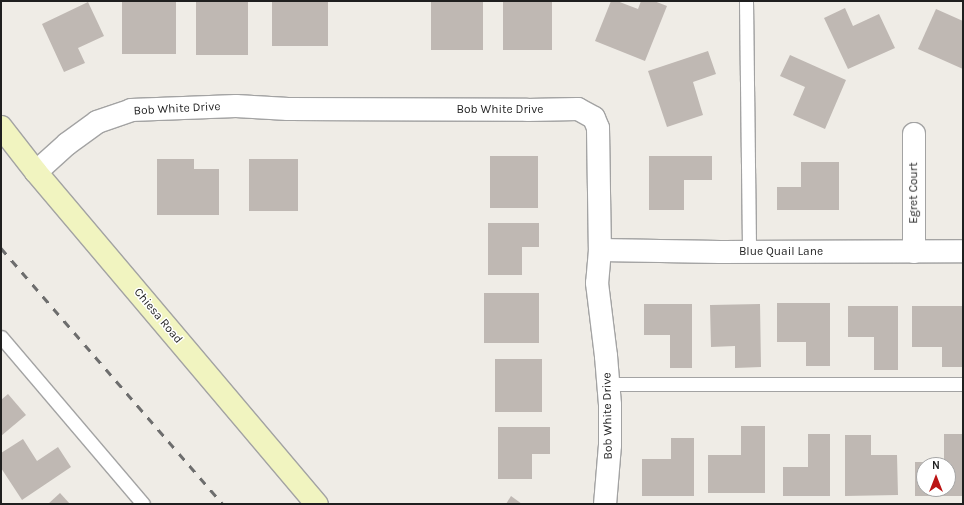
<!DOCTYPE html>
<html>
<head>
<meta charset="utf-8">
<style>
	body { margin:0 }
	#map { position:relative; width:964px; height:505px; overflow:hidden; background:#efece6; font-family:Karla,sans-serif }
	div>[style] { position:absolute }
	.building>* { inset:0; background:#bfb8b3 }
	.roads { filter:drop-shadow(1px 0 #a3a3a3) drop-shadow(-1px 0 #a3a3a3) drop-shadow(0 1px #a3a3a3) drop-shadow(0 -1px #a3a3a3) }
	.service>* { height:13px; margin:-6.5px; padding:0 6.5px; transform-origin:6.5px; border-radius:6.5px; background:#fff }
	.minor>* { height:22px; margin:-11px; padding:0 11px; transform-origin:11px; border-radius:11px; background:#fff }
	.secondary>* { height:22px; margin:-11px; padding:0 11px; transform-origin:11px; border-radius:11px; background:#f1f4c0 }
	.rail>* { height:3px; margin-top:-1.5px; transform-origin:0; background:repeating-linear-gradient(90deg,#6d6d6d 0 8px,transparent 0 16px) }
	span { translate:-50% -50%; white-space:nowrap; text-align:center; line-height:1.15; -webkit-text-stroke:3px #fff; paint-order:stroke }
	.street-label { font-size:12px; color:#1f1f1f }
	.frame { position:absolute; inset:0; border:2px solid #1f1f1f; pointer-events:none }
	.north { position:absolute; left:916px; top:457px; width:40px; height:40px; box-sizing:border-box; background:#fff; border:1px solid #a5a5a5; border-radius:50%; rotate:0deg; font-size:11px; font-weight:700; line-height:16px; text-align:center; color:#1f1f1f }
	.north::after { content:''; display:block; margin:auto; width:14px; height:18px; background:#bb1313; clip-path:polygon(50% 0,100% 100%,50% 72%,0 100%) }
</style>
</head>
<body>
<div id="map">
	<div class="building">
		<i style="clip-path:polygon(196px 1px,248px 1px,248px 55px,196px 55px)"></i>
		<i style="clip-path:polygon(272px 1px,328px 1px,328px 46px,272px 46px)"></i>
		<i style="clip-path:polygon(431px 1px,483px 1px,483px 50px,431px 50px)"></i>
		<i style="clip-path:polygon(503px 1px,552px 1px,552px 50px,503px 50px)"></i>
		<i style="clip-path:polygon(611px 1px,617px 1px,638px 9px,641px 1px,654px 1px,667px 6px,645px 61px,595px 41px)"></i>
		<i style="clip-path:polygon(88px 2px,104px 36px,78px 48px,85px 63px,64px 72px,42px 24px)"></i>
		<i style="clip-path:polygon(122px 2px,176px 2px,176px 54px,122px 54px)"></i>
		<i style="clip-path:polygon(845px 8px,853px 26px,879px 14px,895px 48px,848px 69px,824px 18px)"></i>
		<i style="clip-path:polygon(936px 9px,963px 21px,963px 69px,918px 49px)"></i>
		<i style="clip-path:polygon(708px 51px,716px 74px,693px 82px,703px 115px,667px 127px,648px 71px)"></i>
		<i style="clip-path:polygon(790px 55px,846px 80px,825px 129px,793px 115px,805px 87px,780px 76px)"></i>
		<i style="clip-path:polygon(490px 156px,538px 156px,538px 208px,490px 208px)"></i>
		<i style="clip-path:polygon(649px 156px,712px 156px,712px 180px,684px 180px,684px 210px,649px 210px)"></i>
		<i style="clip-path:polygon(157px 159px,194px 159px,194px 169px,219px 169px,219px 215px,157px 215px)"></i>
		<i style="clip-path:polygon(249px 159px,298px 159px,298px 211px,249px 211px)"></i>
		<i style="clip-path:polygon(801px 162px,839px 162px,839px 210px,777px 210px,777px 187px,801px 187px)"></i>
		<i style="clip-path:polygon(488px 223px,539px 223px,539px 247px,522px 247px,522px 275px,488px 275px)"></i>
		<i style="clip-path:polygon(484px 293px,539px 293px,539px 343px,484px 343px)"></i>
		<i style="clip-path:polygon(777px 303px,830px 303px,830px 366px,806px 366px,806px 342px,777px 342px)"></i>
		<i style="clip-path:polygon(644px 304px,692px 304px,692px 368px,670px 368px,670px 335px,644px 335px)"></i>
		<i style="clip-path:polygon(760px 304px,761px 367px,735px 368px,735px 346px,711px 347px,710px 305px)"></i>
		<i style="clip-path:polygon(848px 306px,898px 306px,898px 370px,874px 370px,874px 337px,848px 337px)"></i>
		<i style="clip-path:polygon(912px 306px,963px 306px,963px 367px,942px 367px,942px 347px,912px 347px)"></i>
		<i style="clip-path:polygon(495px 359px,542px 359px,542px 412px,495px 412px)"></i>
		<i style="clip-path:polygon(8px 394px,26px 415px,1px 436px,1px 400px)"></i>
		<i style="clip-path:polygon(741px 426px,765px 426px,765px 493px,708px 493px,708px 455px,741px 455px)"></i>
		<i style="clip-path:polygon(498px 427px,550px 427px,550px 454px,532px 454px,532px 479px,498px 479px)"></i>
		<i style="clip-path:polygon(808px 434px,830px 434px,830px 496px,783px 496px,783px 467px,808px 467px)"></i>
		<i style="clip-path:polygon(evenodd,944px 434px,963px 434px,963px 496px,915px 496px,915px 462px,944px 462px,944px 434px,924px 465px,948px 465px,948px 489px,924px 489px,924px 465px)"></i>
		<i style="clip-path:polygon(845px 435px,871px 435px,871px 455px,897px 455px,898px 495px,845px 496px)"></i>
		<i style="clip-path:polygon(671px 438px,694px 438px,694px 496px,642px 496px,642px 459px,671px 459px)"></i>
		<i style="clip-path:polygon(23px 439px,37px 461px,58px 447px,71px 467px,22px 500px,1px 468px,1px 453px)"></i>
		<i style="clip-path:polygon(60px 493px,70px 504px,48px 504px)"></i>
		<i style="clip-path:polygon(511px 496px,522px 504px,506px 504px)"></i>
	</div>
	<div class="roads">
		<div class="service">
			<i style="left:746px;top:1px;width:251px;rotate:89.3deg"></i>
			<i style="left:1px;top:337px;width:219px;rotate:49.6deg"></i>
			<i style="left:608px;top:384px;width:355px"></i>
		</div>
		<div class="minor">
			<i style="left:914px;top:134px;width:118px;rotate:90deg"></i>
			<i style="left:36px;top:172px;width:42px;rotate:-42.1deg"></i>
			<i style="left:67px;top:144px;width:37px;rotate:-36deg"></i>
			<i style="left:97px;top:122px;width:36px;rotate:-19deg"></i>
			<i style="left:131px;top:110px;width:105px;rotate:-2.2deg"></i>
			<i style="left:236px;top:106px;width:52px;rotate:3.3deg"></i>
			<i style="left:288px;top:109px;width:239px;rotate:0.2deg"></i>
			<i style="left:527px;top:110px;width:51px;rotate:-1.1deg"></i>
			<i style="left:578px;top:109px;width:18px;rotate:29deg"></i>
			<i style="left:594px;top:118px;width:11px;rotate:68deg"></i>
			<i style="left:598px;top:128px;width:122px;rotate:89.1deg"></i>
			<i style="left:600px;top:250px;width:33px;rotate:95deg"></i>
			<i style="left:597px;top:283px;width:74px;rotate:83deg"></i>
			<i style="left:606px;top:356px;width:49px;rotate:85.3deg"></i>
			<i style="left:610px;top:405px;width:40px;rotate:90deg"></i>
			<i style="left:610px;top:445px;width:59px;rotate:94.8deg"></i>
			<i style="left:600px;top:250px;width:120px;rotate:1deg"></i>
			<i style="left:720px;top:252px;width:243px;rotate:-0.2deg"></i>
		</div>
		<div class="secondary">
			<i style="left:1px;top:127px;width:57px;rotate:52.1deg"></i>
			<i style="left:36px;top:172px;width:435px;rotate:49.8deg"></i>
		</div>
	</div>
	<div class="rail">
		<i style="left:1px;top:248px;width:339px;rotate:49.1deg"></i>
	</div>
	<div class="street-label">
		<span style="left:177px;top:109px;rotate:-3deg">Bob White Drive</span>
		<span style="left:500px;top:110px">Bob White Drive</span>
		<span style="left:914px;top:193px;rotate:-90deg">Egret Court</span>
		<span style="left:781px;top:252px">Blue Quail Lane</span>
		<span style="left:158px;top:316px;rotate:50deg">Chiesa Road</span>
		<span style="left:608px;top:416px;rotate:-91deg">Bob White Drive</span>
	</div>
	<div class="frame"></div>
	<div class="north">N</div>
</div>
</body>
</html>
